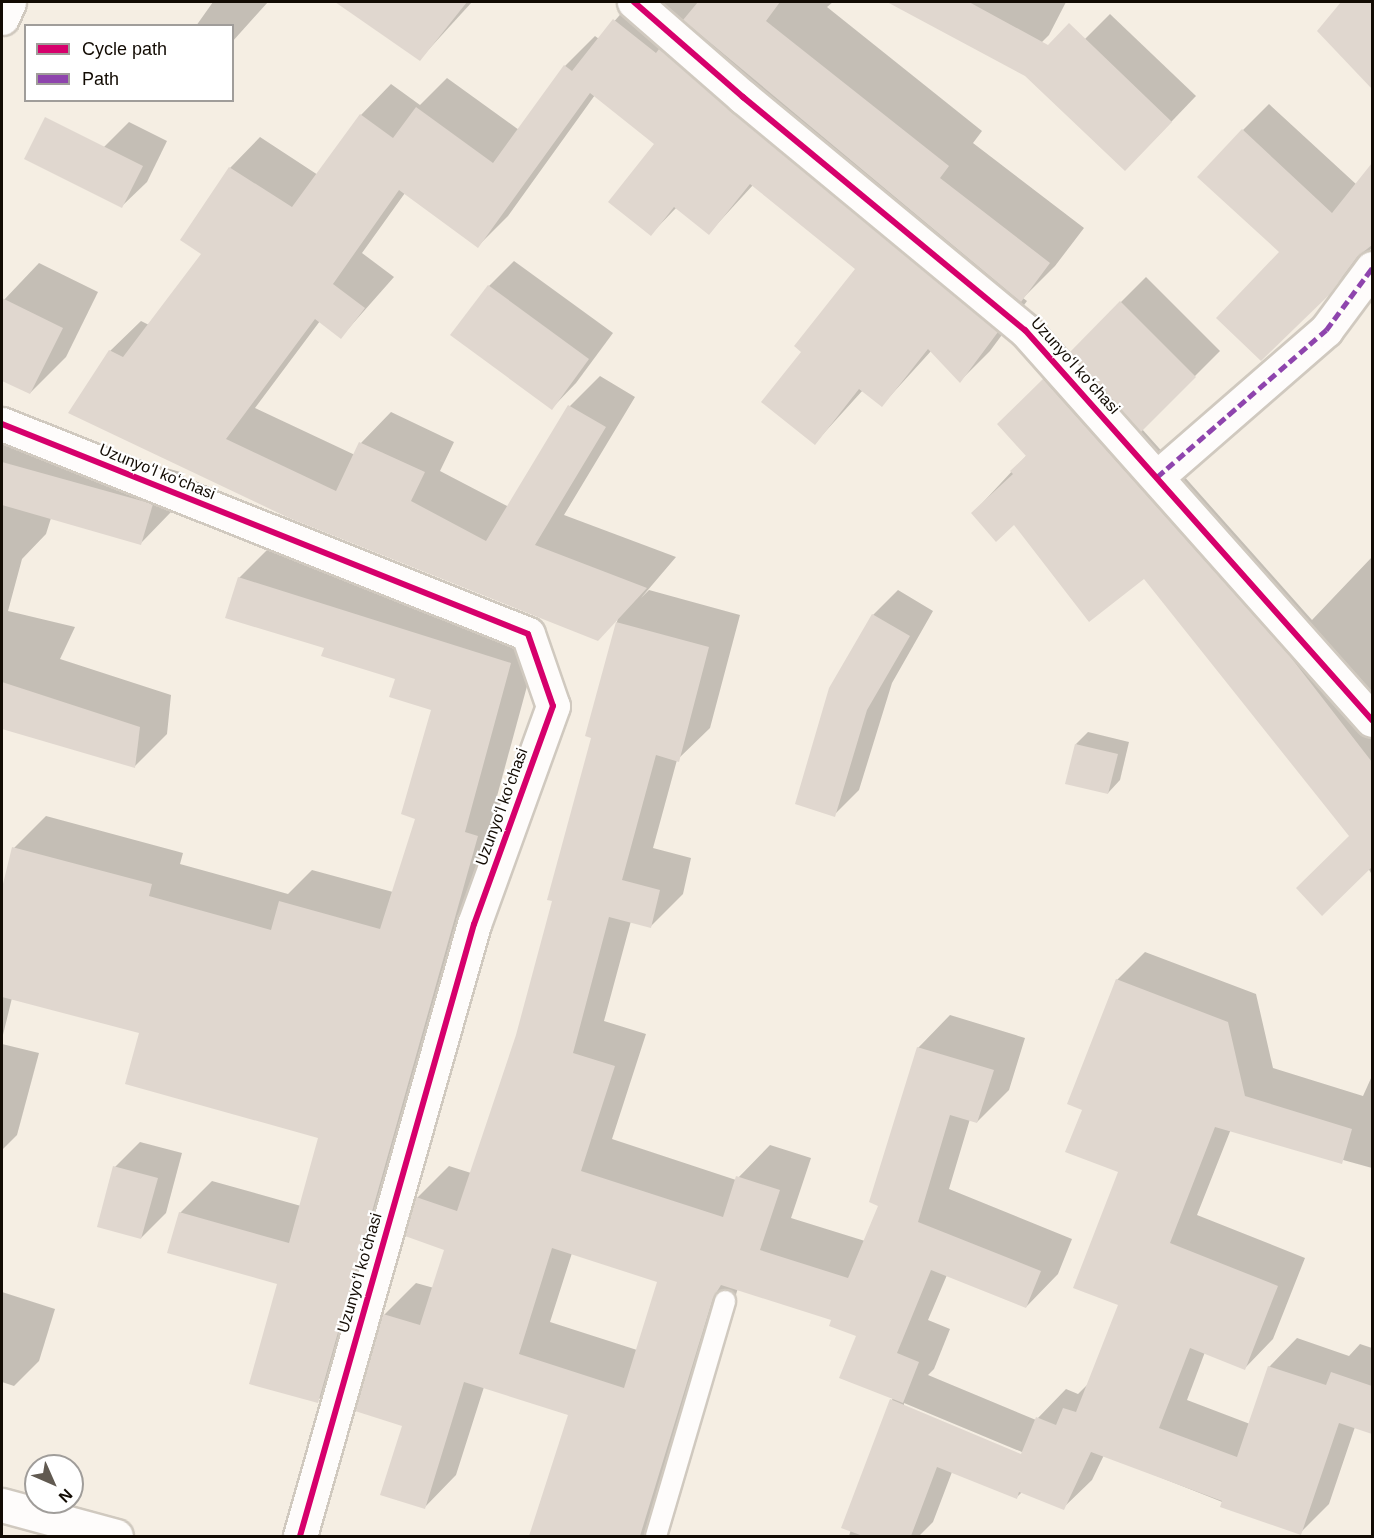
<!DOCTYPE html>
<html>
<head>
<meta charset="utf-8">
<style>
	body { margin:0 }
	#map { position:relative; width:1374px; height:1538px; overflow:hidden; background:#f5eee3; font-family:Arial,sans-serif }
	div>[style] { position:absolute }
	.shadow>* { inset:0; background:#0003 }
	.building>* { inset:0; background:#e0d7cf }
	.roads { filter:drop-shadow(2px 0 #d0c9bf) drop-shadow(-2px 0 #d0c9bf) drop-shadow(0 2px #d0c9bf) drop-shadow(0 -2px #d0c9bf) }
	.lane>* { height:20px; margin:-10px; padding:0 10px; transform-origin:10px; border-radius:10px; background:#fefcfb }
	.street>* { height:33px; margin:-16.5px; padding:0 16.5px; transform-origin:16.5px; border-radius:16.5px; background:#fefcfb }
	.primary>* { height:33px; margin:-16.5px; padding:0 16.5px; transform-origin:16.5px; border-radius:16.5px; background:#fefcfb }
	.quiet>* { height:4.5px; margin-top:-2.25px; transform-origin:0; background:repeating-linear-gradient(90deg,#8e44ad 0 9px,transparent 0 13.5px) }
	.cycleway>* { height:6px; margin:-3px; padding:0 3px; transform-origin:3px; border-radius:3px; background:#d6006c }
	span { translate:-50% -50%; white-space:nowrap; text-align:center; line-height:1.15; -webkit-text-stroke:4.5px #fff; paint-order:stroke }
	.street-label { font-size:16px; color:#120b03 }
	.frame { position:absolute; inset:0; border:3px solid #120b03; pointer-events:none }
	.legend { position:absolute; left:24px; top:24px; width:210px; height:78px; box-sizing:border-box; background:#fff; border:2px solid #a09d9a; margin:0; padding:8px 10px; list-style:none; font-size:18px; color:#120b03 }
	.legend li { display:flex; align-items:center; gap:12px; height:30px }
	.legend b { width:30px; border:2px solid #a09d9a }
	.north { position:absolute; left:24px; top:1454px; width:60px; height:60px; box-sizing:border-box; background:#fff; border:2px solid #a09d9a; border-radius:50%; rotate:135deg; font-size:16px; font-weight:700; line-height:24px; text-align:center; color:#120b03 }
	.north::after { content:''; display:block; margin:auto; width:21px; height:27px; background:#615a51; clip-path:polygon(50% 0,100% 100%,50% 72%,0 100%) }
</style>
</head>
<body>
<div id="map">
	<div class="shadow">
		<i style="clip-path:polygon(213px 2px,268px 2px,232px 42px,232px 26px,196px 26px)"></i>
		<i style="clip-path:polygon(337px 2px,472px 2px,420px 59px)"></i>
		<i style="clip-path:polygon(evenodd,631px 2px,833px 2px,827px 7px,982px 131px,973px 143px,1084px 228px,1055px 266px,1023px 298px,1027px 301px,990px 351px,960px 381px,932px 350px,882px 405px,863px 390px,815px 443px,803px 352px,857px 269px,753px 185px,709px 233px,677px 207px,651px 234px,656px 143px,595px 95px,508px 216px,478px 246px,405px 193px,362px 253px,394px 277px,341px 337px,320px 321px,255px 408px,355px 455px,361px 443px,391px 412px,454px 442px,440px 471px,509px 507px,570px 406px,600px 376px,635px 397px,564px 515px,676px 557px,641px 598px,649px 590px,740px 615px,710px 728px,677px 760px,653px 848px,691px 858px,683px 894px,651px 926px,631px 921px,604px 1021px,646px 1034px,612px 1139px,736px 1180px,770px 1145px,811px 1158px,791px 1218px,865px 1241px,880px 1205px,918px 1048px,950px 1015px,1025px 1038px,1009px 1090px,977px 1122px,970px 1119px,949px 1189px,1072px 1239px,1058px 1274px,1026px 1307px,947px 1275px,928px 1320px,950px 1329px,934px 1369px,928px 1375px,1036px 1420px,1066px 1389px,1078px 1394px,1088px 1384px,1120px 1304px,1120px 1171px,1083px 1109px,1117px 980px,1145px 952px,1256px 994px,1273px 1068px,1363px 1096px,1372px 1076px,1372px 1168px,1231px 1129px,1197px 1215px,1305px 1258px,1273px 1339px,1245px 1368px,1205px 1352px,1187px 1400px,1250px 1424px,1269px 1367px,1297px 1338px,1349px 1356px,1360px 1344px,1372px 1348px,1372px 1433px,1355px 1427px,1329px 1504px,1300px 1533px,1104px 1455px,1092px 1480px,1063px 1508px,1022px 1492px,1017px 1497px,952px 1472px,933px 1522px,919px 1536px,849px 1536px,893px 1397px,858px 1335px,833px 1319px,738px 1288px,661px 1536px,530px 1536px,570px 1415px,484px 1387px,456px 1475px,424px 1508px,404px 1425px,384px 1315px,416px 1283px,434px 1288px,446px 1249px,417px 1198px,449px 1166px,471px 1173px,517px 1035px,554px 900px,593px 737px,587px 735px,618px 618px,256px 501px,110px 351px,141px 321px,149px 325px,203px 253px,230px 168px,260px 137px,318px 175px,361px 115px,391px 84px,420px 105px,447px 78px,519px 130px,565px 66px,595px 36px,599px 39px,631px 2px,572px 1253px,659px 1281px,637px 1350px,550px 1322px,572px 1253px,631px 2px,904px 1403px,1029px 1455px,1028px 1458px,904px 1407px,904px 1403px)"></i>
		<i style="clip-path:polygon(890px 2px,1066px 2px,1049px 35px,1015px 69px)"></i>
		<i style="clip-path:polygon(1343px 2px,1372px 2px,1372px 87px,1319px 31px)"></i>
		<i style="clip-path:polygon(1110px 14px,1196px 96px,1150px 144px,1085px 39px)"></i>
		<i style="clip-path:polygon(1269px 104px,1357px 185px,1372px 165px,1372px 248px,1261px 359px,1281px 252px,1243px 130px)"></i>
		<i style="clip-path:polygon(129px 122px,167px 141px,147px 182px,122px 206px,104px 147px)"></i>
		<i style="clip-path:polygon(514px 261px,613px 333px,576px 383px,552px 408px,452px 335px,489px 286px)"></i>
		<i style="clip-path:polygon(39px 263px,98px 292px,66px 357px,30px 393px,2px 379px,2px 302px)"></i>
		<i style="clip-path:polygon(1146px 277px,1220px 351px,1142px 429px,1312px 620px,1372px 557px,1372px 875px,1351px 836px,1144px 577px,1014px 523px,973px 513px,1027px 455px,999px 424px)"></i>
		<i style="clip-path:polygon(8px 424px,184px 473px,172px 511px,141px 543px,51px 518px,46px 534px,22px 559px,8px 611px,75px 627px,60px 659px,171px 695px,167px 734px,135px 766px,2px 728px,2px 430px)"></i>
		<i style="clip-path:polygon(271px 546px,542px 631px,496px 800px,509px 804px,349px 1369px,317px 1401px,279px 1283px,180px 1213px,212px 1181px,301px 1206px,320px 1137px,140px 1032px,12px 998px,2px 1039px,2px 894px,14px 848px,46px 816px,183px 853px,180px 864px,288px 894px,312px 870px,393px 892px,417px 818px,433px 709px,397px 678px,326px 647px,239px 578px)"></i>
		<i style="clip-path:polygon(898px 590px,933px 611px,892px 683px,859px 790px,834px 815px,873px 615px)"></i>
		<i style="clip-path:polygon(1088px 732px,1129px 742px,1120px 780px,1108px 793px,1076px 744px)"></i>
		<i style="clip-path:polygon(2px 1044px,39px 1053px,17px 1135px,2px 1150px)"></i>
		<i style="clip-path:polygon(140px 1142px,182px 1153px,166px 1213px,141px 1238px,115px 1167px)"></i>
		<i style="clip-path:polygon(2px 1292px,55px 1309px,39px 1361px,14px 1386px,2px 1382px)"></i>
	</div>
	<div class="building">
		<i style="clip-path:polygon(335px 2px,467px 2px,420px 61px)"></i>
		<i style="clip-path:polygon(698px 2px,780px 2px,766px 21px,949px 166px,940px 178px,1050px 263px,1021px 302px,683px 20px)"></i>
		<i style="clip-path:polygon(887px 2px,969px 2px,1048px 45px,1069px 23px,1172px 122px,1125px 171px,1025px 76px)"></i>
		<i style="clip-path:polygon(1341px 2px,1372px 2px,1372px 89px,1317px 31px)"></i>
		<i style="clip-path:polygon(613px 19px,656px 53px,659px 49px,998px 332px,960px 383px,928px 349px,882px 407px,859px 389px,815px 445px,761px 402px,801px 352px,794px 346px,855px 269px,750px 184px,709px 235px,674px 207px,651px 236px,608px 202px,654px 144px,590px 93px,478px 248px,399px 190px,333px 284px,365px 308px,341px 339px,315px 319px,226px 439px,336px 491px,359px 442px,425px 472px,411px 501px,486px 541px,568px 405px,606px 427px,535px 545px,647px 588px,598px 641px,289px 518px,68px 413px,109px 350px,123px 357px,201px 254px,180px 240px,229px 167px,292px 207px,360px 114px,393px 138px,416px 107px,493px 163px,564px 65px,572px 71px)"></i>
		<i style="clip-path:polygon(45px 117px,143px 166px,122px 208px,24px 159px)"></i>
		<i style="clip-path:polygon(1242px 129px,1332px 213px,1372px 163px,1372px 245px,1357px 257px,1329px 295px,1261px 361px,1216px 318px,1279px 252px,1197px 177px)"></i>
		<i style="clip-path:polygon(488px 285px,589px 359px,552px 410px,450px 335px)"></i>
		<i style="clip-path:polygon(2px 298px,63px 328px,30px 394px,2px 381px)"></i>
		<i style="clip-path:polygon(1120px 301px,1196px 377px,1141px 432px,1070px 352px)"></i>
		<i style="clip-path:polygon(1043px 379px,1289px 655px,1372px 762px,1372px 867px,1322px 916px,1296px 888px,1349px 836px,1144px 579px,1089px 622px,1014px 525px,996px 542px,971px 513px,1013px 474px,1010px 471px,1026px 456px,997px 424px)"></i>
		<i style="clip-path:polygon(2px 462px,153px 504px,141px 545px,2px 505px)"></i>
		<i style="clip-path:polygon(238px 577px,511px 663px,465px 832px,478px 836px,318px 1403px,249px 1384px,277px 1284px,167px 1253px,179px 1212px,289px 1243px,318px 1138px,125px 1084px,139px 1033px,2px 997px,2px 888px,12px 847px,152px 884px,149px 896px,271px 930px,279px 901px,380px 929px,415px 819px,401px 814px,431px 710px,389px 697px,395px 679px,321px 656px,324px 648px,225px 618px)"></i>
		<i style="clip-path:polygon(872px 614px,910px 636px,867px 710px,835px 817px,795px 804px,829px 688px)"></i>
		<i style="clip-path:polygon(evenodd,616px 622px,709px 647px,679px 762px,656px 755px,622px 880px,660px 890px,651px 928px,609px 917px,573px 1053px,615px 1066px,581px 1171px,723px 1217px,736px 1176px,780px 1190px,760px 1250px,848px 1278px,878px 1206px,869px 1202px,917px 1047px,994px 1070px,977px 1123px,950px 1115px,918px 1222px,1041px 1271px,1026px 1308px,931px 1270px,897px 1353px,919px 1362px,903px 1403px,839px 1378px,856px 1336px,829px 1326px,831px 1320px,721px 1285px,713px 1298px,640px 1536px,529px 1536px,568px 1415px,464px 1382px,425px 1509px,380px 1495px,402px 1426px,355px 1411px,383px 1314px,420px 1325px,444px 1250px,405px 1236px,416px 1197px,457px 1211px,516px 1035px,552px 901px,547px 900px,591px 738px,585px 736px,616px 622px,552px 1248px,657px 1282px,624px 1388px,519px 1354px,552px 1248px)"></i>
		<i style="clip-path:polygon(2px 682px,140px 727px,135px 768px,2px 729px)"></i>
		<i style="clip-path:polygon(1075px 744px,1118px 754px,1108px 794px,1065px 784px)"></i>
		<i style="clip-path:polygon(1116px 979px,1228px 1022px,1245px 1096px,1352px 1129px,1342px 1164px,1215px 1127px,1170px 1243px,1278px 1286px,1245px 1370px,1190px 1348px,1159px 1428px,1237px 1457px,1268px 1366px,1326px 1385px,1331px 1372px,1372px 1386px,1372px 1434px,1339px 1423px,1301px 1535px,1220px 1507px,1222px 1501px,1091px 1452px,1064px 1510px,1019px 1492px,1017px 1499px,937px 1467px,911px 1536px,863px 1536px,841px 1528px,890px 1399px,1021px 1454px,1036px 1417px,1056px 1425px,1063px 1408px,1076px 1412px,1118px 1305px,1073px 1288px,1118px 1172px,1065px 1152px,1082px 1110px,1067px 1104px)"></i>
		<i style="clip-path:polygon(113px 1166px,158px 1178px,141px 1239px,97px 1227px)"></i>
	</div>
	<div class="roads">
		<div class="lane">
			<i style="left:656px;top:1536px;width:245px;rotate:-73.6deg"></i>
		</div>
		<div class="street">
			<i style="left:634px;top:2px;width:145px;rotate:41.1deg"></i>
			<i style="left:743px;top:97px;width:366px;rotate:39.6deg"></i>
			<i style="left:1025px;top:330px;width:522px;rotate:48.34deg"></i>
			<i style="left:2px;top:18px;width:17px;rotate:-66deg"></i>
			<i style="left:2px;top:424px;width:566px;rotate:21.76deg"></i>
			<i style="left:528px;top:634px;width:76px;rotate:70.9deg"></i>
			<i style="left:553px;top:706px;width:232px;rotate:109.9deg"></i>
			<i style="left:474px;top:924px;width:636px;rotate:105.87deg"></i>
			<i style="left:1157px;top:477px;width:224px;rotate:-41deg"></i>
			<i style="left:1326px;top:330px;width:77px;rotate:-53.4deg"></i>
		</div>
		<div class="primary">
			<i style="left:2px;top:1505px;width:118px;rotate:15.2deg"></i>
		</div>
	</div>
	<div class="quiet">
		<i style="left:1157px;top:477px;width:224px;rotate:-41deg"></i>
		<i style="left:1326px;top:330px;width:77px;rotate:-53.4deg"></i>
	</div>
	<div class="cycleway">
		<i style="left:634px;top:2px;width:145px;rotate:41.1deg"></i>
		<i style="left:743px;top:97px;width:366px;rotate:39.6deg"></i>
		<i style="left:1025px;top:330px;width:522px;rotate:48.34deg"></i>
		<i style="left:2px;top:424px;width:566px;rotate:21.76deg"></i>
		<i style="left:528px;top:634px;width:76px;rotate:70.9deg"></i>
		<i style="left:553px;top:706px;width:232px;rotate:109.9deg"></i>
		<i style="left:474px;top:924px;width:636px;rotate:105.87deg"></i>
	</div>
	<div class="street-label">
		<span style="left:1075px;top:366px;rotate:48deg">Uzunyoʻl koʻchasi</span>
		<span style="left:157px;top:472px;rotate:22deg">Uzunyoʻl koʻchasi</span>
		<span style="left:502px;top:807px;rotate:-70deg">Uzunyoʻl koʻchasi</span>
		<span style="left:360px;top:1273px;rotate:-74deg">Uzunyoʻl koʻchasi</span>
	</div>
	<div class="frame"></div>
	<ul class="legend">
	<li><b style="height:8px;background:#d6006c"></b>Cycle path</li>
	<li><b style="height:8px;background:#8e44ad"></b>Path</li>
	</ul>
	<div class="north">N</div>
</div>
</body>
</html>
